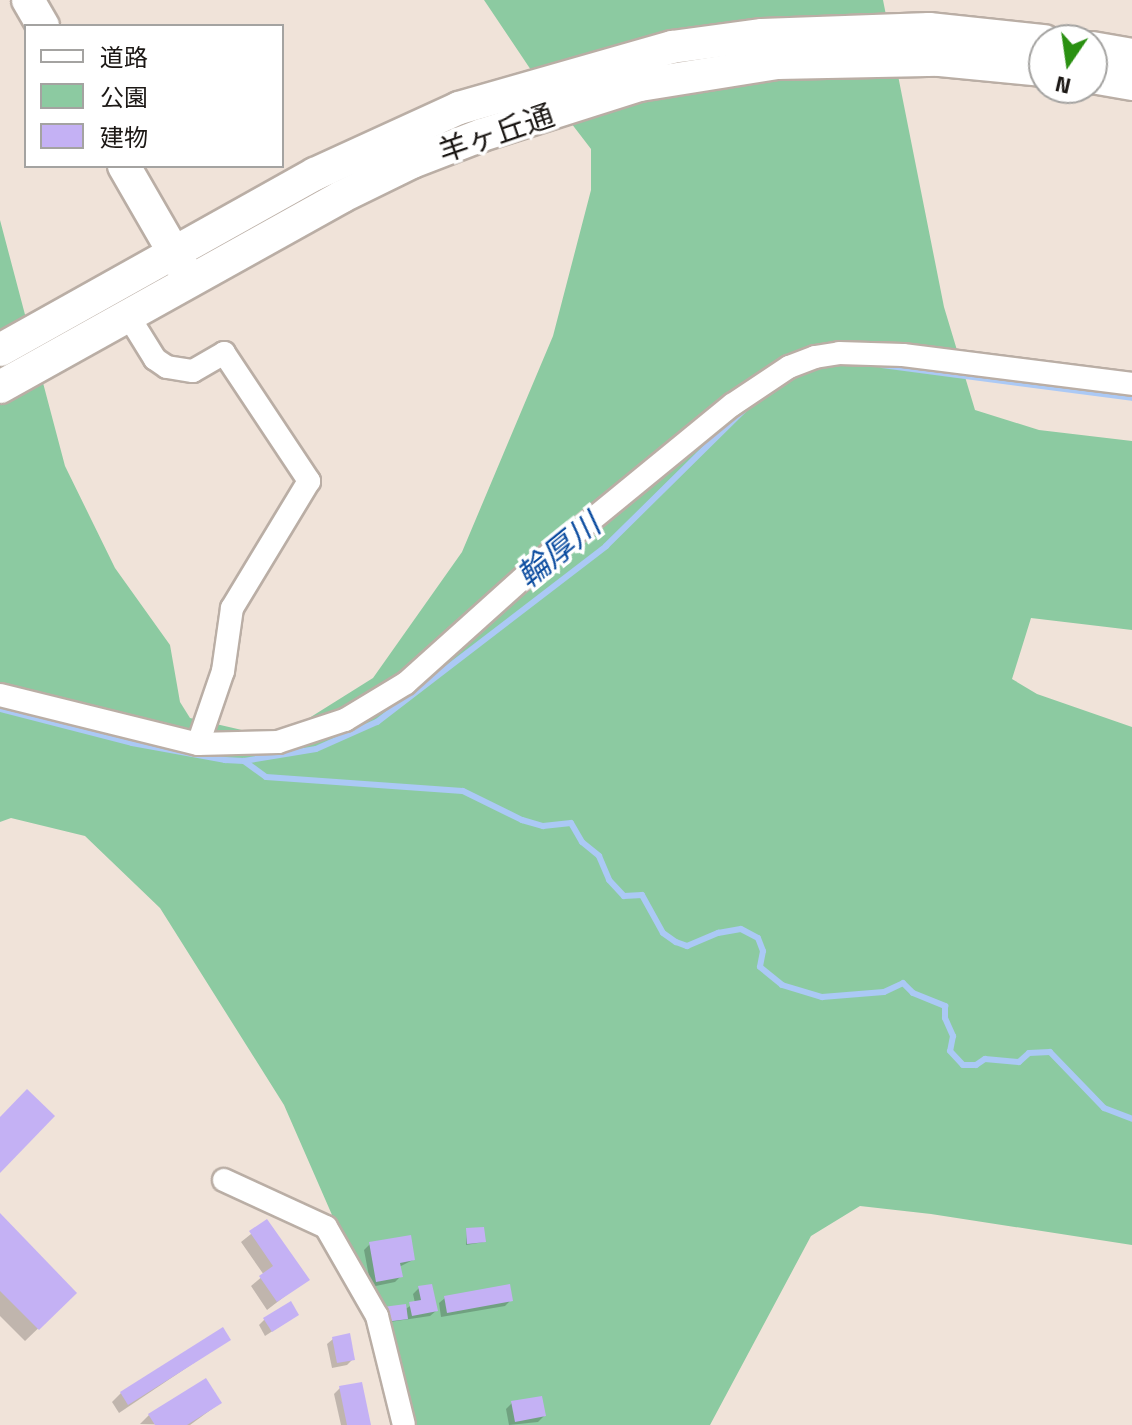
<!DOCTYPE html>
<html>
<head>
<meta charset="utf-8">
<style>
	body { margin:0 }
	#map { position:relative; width:1132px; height:1425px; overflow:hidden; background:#f0e3d9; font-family:"Titillium Web","Noto Sans JP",sans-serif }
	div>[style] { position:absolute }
	.green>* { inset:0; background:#8ccaa1 }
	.shadow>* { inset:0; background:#0003 }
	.stream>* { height:6px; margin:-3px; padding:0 3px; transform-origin:3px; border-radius:3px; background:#abc9f5 }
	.building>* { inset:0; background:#c4b1f4 }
	.roads { filter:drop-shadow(2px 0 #baaea5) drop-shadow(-2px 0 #baaea5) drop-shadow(0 2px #baaea5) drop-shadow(0 -2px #baaea5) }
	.street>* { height:22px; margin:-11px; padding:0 11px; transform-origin:11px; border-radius:11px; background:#fff }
	.secondary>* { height:32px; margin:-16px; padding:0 16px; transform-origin:16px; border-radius:16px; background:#fff }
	span { translate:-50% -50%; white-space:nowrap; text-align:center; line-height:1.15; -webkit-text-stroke:7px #fff; paint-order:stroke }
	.street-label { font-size:30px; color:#1c1815 }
	.water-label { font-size:32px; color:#0d4da0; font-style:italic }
	.legend { position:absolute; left:24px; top:24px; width:260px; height:144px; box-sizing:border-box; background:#fff; border:2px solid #a4a3a1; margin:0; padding:10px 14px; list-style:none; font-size:24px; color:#1c1815 }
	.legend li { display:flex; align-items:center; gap:16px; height:40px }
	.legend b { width:40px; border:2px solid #a4a3a1 }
	.north { position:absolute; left:1028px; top:24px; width:80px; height:80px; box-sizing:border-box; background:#fff; border:2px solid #a4a3a1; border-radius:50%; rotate:193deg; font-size:22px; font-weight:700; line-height:32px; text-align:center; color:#1c1815 }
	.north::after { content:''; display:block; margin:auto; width:28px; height:36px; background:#2a9011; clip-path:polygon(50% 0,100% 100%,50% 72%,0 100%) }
</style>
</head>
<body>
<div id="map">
	<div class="green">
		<i style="clip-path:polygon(484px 0,883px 0,944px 307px,975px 410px,1039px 430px,1132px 441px,1132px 630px,1031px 618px,1012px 679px,1037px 694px,1132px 727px,1132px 1245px,931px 1214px,860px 1206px,811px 1236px,710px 1425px,393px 1425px,353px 1263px,284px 1105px,160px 908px,85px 836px,11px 818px,0 822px,0 220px,65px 466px,115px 568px,170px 645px,180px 702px,190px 718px,264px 735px,298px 725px,373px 678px,462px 552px,553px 336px,591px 190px,591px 149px,535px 76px)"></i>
	</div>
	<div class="shadow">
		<i style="clip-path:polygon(0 1216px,75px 1293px,25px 1341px,0 1316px)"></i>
		<i style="clip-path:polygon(267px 1221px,307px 1279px,267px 1310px,251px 1286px,264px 1275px,241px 1242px)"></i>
		<i style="clip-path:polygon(467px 1230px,484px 1242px,466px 1245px)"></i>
		<i style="clip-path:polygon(370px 1244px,413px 1260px,399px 1267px,401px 1276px,395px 1282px,371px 1287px,364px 1250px)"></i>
		<i style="clip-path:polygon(419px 1288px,436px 1311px,430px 1316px,383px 1323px,415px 1303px,413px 1294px)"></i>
		<i style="clip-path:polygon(445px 1298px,511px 1300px,505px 1306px,441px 1317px,439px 1303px)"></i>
		<i style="clip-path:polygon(297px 1315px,265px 1336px,259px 1325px,265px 1319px)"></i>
		<i style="clip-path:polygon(333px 1339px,353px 1359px,347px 1365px,332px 1368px,327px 1344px)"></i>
		<i style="clip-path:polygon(228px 1340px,119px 1413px,112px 1402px,121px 1393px)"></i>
		<i style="clip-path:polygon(340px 1388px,369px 1425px,341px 1425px,334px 1394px)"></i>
		<i style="clip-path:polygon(220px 1403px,190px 1425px,140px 1424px,149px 1415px)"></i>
		<i style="clip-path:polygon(512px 1403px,544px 1416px,538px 1422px,509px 1425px,506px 1409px)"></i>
	</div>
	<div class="stream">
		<i style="left:882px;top:365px;width:252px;rotate:7.5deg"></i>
		<i style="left:0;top:709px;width:136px;rotate:14.4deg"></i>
		<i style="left:132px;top:743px;width:95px;rotate:10.4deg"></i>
		<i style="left:225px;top:760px;width:19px;rotate:3deg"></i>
		<i style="left:244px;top:761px;width:73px;rotate:-9.5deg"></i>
		<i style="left:316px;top:749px;width:67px;rotate:-23.9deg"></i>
		<i style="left:377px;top:722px;width:289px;rotate:-37.5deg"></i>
		<i style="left:606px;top:546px;width:198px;rotate:-44.6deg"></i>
		<i style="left:244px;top:761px;width:27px;rotate:36deg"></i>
		<i style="left:266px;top:777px;width:197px;rotate:4.1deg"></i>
		<i style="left:463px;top:791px;width:66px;rotate:26.2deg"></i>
		<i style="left:522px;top:820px;width:22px;rotate:16deg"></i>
		<i style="left:543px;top:826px;width:28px;rotate:-6deg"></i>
		<i style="left:571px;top:823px;width:22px;rotate:60deg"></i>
		<i style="left:582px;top:842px;width:22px;rotate:39deg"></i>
		<i style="left:599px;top:856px;width:26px;rotate:67deg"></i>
		<i style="left:609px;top:880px;width:22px;rotate:47deg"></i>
		<i style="left:624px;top:896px;width:18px;rotate:-3deg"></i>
		<i style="left:642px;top:895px;width:43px;rotate:61.1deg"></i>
		<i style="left:663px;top:933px;width:16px;rotate:35deg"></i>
		<i style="left:676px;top:942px;width:12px;rotate:20deg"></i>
		<i style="left:687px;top:946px;width:34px;rotate:-23deg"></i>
		<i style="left:718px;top:933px;width:23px;rotate:-10deg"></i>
		<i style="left:741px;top:929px;width:19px;rotate:28deg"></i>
		<i style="left:758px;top:938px;width:14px;rotate:69deg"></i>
		<i style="left:763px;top:951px;width:16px;rotate:101deg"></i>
		<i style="left:760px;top:967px;width:28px;rotate:39deg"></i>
		<i style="left:782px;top:985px;width:42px;rotate:16.7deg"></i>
		<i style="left:822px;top:997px;width:62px;rotate:-4.6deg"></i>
		<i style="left:884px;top:992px;width:21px;rotate:-25deg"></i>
		<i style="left:903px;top:983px;width:14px;rotate:45deg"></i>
		<i style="left:913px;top:993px;width:35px;rotate:22deg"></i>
		<i style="left:945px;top:1006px;width:12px;rotate:90deg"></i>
		<i style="left:945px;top:1018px;width:20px;rotate:66deg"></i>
		<i style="left:953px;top:1036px;width:15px;rotate:101deg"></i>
		<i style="left:950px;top:1051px;width:19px;rotate:47deg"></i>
		<i style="left:963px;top:1065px;width:13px"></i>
		<i style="left:976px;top:1065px;width:11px;rotate:-34deg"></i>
		<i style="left:985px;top:1059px;width:34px;rotate:5deg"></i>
		<i style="left:1019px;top:1062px;width:13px;rotate:-42deg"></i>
		<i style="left:1029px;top:1053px;width:21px;rotate:-3deg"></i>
		<i style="left:1050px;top:1052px;width:78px;rotate:46deg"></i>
		<i style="left:1104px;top:1108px;width:30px;rotate:21deg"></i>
	</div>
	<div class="building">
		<i style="clip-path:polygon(27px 1089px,55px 1116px,0 1173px,0 1117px)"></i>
		<i style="clip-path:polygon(0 1213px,77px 1293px,39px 1330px,0 1291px)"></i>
		<i style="clip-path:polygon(267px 1219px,310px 1280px,277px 1302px,259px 1276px,273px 1266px,249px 1231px)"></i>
		<i style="clip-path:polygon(484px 1227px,486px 1242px,467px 1244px,466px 1228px)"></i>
		<i style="clip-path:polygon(411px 1235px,415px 1260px,400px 1263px,403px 1277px,376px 1282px,369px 1242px)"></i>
		<i style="clip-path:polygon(432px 1284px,438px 1311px,412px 1316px,409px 1302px,421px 1300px,418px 1286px)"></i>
		<i style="clip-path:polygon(510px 1284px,513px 1301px,447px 1313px,444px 1296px)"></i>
		<i style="clip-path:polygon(291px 1301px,299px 1315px,272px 1332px,263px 1318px)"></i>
		<i style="clip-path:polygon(406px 1304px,408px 1319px,385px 1322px,383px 1307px)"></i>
		<i style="clip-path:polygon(223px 1327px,231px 1340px,128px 1405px,120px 1392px)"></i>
		<i style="clip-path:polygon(350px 1333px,355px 1360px,337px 1363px,332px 1337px)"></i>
		<i style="clip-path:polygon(206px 1378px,222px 1403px,187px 1425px,155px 1425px,148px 1414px)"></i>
		<i style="clip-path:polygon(362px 1382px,371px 1425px,347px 1425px,339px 1386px)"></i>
		<i style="clip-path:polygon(542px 1396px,546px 1416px,515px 1422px,511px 1401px)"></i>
	</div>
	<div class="roads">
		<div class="street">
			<i style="left:129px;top:317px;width:49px;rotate:58.2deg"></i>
			<i style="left:155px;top:359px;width:14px;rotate:34deg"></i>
			<i style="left:167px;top:367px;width:26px;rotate:9deg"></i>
			<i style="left:193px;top:371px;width:36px;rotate:-30deg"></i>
			<i style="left:224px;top:353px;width:154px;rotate:56.4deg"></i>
			<i style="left:309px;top:481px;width:149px;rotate:121.2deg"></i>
			<i style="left:232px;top:608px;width:64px;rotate:98.1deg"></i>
			<i style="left:223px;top:671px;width:77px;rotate:108.9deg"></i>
			<i style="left:0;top:695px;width:204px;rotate:13.9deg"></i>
			<i style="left:198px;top:744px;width:80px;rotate:-1.4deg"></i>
			<i style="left:278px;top:742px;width:71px;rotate:-18.2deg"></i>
			<i style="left:345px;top:720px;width:71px;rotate:-31.2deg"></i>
			<i style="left:406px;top:683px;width:195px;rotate:-41.9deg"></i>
			<i style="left:551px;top:553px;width:234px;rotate:-39.3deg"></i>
			<i style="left:732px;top:405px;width:69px;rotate:-33.7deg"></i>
			<i style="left:789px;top:367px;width:28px;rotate:-21deg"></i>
			<i style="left:815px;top:357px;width:24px;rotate:-9deg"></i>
			<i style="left:839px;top:353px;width:64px;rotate:1.8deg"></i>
			<i style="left:903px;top:355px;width:231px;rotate:7.2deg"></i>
			<i style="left:224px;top:1180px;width:112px;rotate:24.7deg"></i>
			<i style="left:326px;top:1227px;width:103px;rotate:60.2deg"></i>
			<i style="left:377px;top:1316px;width:112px;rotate:76.1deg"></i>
		</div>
		<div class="secondary">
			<i style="left:28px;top:0;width:30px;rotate:60deg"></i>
			<i style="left:1092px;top:48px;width:41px;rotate:9.9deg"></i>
			<i style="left:1092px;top:77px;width:41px;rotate:9.9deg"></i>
			<i style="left:124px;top:166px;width:120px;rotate:60deg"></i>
			<i style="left:0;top:350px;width:361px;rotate:-29.2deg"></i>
			<i style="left:315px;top:174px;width:158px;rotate:-24.6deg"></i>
			<i style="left:459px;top:108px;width:222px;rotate:-16deg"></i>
			<i style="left:672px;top:47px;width:91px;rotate:-7.6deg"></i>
			<i style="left:762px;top:35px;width:167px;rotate:-2.1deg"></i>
			<i style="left:929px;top:29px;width:116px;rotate:6deg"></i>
			<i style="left:0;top:387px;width:390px;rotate:-29.1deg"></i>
			<i style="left:341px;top:197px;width:79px;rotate:-26.2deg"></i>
			<i style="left:412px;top:162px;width:75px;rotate:-21.1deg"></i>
			<i style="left:482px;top:135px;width:166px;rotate:-17.6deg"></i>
			<i style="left:640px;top:85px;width:139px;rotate:-9.1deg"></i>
			<i style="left:777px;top:63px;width:163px;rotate:-1.1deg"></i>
			<i style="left:940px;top:60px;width:104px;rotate:5.5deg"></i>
		</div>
	</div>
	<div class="street-label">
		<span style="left:496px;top:133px;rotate:-19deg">羊ヶ丘通</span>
	</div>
	<div class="water-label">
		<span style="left:558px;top:550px;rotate:-39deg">輪厚川</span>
	</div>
	<ul class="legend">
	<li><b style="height:10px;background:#fff"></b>道路</li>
	<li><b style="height:22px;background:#8ccaa1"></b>公園</li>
	<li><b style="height:22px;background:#c4b1f4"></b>建物</li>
	</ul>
	<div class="north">N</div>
</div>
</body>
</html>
